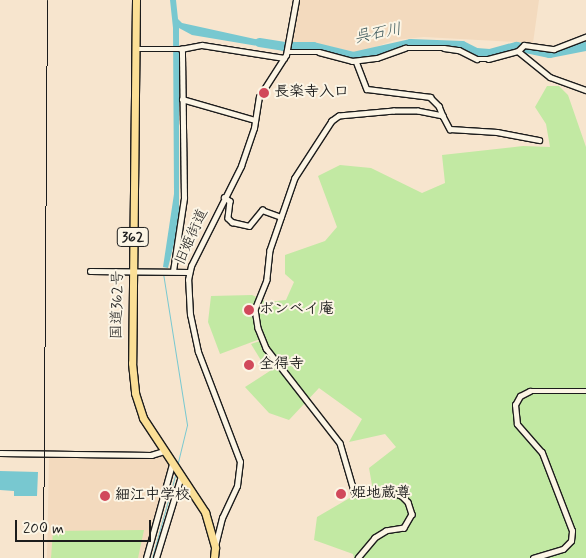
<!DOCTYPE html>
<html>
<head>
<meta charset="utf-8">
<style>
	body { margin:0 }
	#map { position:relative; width:586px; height:558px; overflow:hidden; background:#f7e5ce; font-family:Mynerve,"Klee One",sans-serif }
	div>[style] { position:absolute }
	.built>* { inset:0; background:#f3dabe }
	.green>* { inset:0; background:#c2e9a3 }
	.water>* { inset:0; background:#78c8d0 }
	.stream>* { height:1px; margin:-0.5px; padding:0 0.5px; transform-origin:0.5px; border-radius:0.5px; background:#78c8d0 }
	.river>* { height:9px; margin:-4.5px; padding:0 4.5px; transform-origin:4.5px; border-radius:4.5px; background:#78c8d0 }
	.roads { filter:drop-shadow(1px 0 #1c1c1c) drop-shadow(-1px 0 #1c1c1c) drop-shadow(0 1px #1c1c1c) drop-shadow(0 -1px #1c1c1c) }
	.minor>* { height:4.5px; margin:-2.25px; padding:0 2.25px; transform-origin:2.25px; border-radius:2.25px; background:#fcf5e5 }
	.highway>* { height:7px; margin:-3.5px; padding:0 3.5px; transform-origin:3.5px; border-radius:3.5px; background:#fbdf96 }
	.rail>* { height:1px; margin:-0.5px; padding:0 0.5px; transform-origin:0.5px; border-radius:0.5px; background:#1c1c1c }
	.dots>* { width:14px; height:14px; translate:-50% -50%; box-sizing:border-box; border:2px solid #fcf5e5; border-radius:50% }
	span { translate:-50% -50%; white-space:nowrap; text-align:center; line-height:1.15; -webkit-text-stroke:4px #fcf5e5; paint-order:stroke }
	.shield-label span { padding:1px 4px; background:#fcf5e5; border:1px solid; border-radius:4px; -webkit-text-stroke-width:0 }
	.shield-label { font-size:14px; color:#1c1c1c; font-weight:700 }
	.poi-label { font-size:15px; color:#1c1c1c; font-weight:700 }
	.left { translate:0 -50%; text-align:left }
	.street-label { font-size:15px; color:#1c1c1c }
	.water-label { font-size:16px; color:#3c585b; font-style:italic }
	.scale { position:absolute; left:15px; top:520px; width:136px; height:22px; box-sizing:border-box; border:2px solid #1c1c1c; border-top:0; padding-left:6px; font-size:15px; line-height:18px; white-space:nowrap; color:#1c1c1c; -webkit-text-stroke:4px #fcf5e5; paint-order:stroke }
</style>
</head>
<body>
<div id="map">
	<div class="built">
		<i style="clip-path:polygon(298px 0,539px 0,533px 43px,424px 37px,395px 40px,359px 53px,311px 42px,292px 43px)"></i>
		<i style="clip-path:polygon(162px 455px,170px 467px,145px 558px,47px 558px,49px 458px)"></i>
	</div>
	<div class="green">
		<i style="clip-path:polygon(547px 86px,559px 86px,568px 95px,586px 147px,586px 558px,354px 558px,353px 554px,314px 540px,317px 517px,372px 485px,369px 468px,396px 447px,385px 434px,349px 442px,362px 419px,319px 388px,289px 420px,269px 413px,245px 387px,276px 367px,263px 338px,220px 354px,208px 322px,211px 296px,252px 295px,267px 302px,286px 300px,294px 282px,285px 274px,285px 255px,325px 241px,337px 227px,318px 176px,340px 165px,371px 168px,422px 193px,445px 183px,442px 155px,523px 146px,550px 147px,546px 124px,535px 107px)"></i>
		<i style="clip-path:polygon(260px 341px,274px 365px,267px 370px,251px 344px)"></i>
		<i style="clip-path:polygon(144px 530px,138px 558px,51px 558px,53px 531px)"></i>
	</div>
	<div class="water">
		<i style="clip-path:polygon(170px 0,176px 0,178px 19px,182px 23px,269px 42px,270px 48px,192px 35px,179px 28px,179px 223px,168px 268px,163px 267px,174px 194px,173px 28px)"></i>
		<i style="clip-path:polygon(0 471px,38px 472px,37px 496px,14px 496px,14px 491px,0 490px)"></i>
	</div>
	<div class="stream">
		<i style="left:163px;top:273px;width:154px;rotate:81deg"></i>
		<i style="left:187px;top:425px;width:42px;rotate:103.7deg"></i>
		<i style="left:152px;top:558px;width:89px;rotate:-74.4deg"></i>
	</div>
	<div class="river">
		<i style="left:259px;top:42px;width:24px;rotate:9deg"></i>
		<i style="left:283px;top:46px;width:30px"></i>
		<i style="left:313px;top:46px;width:41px;rotate:14deg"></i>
		<i style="left:353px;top:56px;width:58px;rotate:-12.8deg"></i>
		<i style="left:410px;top:43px;width:52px;rotate:2.2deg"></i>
		<i style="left:462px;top:45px;width:16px;rotate:27deg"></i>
		<i style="left:476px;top:52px;width:13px;rotate:4deg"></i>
		<i style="left:489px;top:53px;width:28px;rotate:-15deg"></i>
		<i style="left:516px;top:46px;width:34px;rotate:12deg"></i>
		<i style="left:549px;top:53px;width:38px;rotate:-11deg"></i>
	</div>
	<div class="roads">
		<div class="minor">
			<i style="left:135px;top:49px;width:46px"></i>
			<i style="left:181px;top:49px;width:21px;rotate:-11deg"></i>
			<i style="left:202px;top:45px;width:83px;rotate:9deg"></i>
			<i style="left:518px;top:51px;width:41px;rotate:39.1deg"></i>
			<i style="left:550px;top:77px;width:38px;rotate:20deg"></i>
			<i style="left:287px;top:52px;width:32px"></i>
			<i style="left:319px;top:52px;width:34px;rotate:15deg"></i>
			<i style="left:352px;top:61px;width:25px;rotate:-7deg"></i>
			<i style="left:377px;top:58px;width:30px;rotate:-20deg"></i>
			<i style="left:405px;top:48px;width:39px"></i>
			<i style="left:444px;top:48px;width:15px;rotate:8deg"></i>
			<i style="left:459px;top:50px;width:20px;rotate:27deg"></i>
			<i style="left:477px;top:59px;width:11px"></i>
			<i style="left:488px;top:59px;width:31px;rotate:-15deg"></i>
			<i style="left:518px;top:51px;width:8px;rotate:-45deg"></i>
			<i style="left:524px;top:45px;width:30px;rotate:8deg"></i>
			<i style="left:554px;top:49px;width:34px;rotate:-21deg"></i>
			<i style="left:356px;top:61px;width:30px;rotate:69deg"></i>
			<i style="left:367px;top:89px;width:64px;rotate:7.2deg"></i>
			<i style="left:430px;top:97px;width:13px;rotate:45deg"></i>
			<i style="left:439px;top:106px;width:11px;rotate:68deg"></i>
			<i style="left:443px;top:116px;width:25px;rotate:-169deg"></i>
			<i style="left:418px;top:111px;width:24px;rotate:180deg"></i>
			<i style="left:394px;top:111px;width:55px;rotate:174.8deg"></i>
			<i style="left:339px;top:116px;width:9px;rotate:144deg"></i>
			<i style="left:332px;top:121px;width:68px;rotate:123deg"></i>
			<i style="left:295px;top:178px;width:76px;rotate:109.1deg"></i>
			<i style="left:270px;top:250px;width:30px;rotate:96deg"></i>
			<i style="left:267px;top:280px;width:31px;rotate:112deg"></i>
			<i style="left:255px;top:309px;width:19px;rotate:81deg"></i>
			<i style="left:258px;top:328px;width:22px;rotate:68deg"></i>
			<i style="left:266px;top:348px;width:120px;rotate:52.1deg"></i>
			<i style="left:340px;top:443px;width:50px;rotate:73.7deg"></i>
			<i style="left:354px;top:491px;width:37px;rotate:2deg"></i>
			<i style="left:391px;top:492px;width:12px;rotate:20deg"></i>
			<i style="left:402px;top:496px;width:8px;rotate:45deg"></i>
			<i style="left:408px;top:502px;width:13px;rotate:72deg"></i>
			<i style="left:412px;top:514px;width:16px;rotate:120deg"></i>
			<i style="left:404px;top:528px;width:18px;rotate:171deg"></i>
			<i style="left:386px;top:531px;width:13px;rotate:148deg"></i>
			<i style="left:375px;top:538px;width:26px;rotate:130deg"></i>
			<i style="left:182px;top:99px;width:76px;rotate:16deg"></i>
			<i style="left:443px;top:116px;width:15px;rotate:62deg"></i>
			<i style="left:450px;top:129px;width:47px;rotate:3.7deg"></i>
			<i style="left:497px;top:132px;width:43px;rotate:10.8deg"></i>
			<i style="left:224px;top:197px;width:7px;rotate:34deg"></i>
			<i style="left:230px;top:201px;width:17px;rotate:97deg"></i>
			<i style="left:228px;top:218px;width:6px;rotate:45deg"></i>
			<i style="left:232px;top:222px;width:17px;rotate:13deg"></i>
			<i style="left:249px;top:226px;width:21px;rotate:-51deg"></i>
			<i style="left:262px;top:210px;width:20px;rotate:20deg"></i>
			<i style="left:90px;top:271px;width:99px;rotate:0.6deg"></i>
			<i style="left:173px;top:271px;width:74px;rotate:-81.4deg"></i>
			<i style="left:184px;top:198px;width:149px;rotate:-90.8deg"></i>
			<i style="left:0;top:453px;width:151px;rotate:0.8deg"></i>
			<i style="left:151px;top:455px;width:14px;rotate:-17deg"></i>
			<i style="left:215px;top:546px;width:29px;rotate:-76deg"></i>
			<i style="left:222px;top:518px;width:35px;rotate:-65deg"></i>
			<i style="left:237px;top:486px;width:24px;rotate:-83deg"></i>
			<i style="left:240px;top:462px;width:118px;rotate:-110.9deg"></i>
			<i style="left:198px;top:352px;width:38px;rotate:-102deg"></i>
			<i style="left:190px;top:315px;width:35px;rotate:-93deg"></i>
			<i style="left:188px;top:280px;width:14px;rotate:-78deg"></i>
			<i style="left:191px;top:266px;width:112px;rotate:-63.4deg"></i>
			<i style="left:241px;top:166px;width:40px;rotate:-71.1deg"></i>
			<i style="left:254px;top:128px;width:31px;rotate:-81deg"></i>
			<i style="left:259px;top:97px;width:50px;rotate:-57.3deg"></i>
			<i style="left:286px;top:55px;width:56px;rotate:-79.7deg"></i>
			<i style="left:146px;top:558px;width:98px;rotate:-74.5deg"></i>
			<i style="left:156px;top:558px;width:86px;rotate:-73deg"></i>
			<i style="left:533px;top:558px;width:31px;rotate:-17deg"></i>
			<i style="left:563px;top:549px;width:11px;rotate:-45deg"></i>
			<i style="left:571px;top:541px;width:10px;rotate:-84deg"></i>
			<i style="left:572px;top:531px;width:84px;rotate:-111deg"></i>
			<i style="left:542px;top:453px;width:38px;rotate:-131deg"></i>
			<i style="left:517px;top:424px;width:19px;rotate:-96deg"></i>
			<i style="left:515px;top:405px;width:10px;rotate:-61deg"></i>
			<i style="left:520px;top:396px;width:11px;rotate:-27deg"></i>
			<i style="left:530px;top:391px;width:56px"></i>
		</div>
		<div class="highway">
			<i style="left:136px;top:0;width:363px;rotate:90.6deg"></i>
			<i style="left:132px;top:363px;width:30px;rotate:84deg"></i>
			<i style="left:135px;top:393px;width:26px;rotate:72deg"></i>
			<i style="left:143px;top:418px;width:113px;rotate:56.6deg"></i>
			<i style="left:205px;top:512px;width:37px;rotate:74deg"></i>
			<i style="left:215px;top:548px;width:10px;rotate:96deg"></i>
		</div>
	</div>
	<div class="rail">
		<i style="left:43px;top:558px;width:558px;rotate:-89.59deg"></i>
	</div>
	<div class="dots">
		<i style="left:264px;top:93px;background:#d1495b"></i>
		<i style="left:249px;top:310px;background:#d1495b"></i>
		<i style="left:249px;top:365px;background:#d1495b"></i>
		<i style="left:341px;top:494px;background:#d1495b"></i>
		<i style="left:105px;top:496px;background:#d1495b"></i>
	</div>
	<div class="shield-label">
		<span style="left:133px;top:237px">362</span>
	</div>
	<div class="poi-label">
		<span class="left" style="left:274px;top:93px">長楽寺入口</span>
		<span class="left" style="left:259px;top:310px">ボンベイ庵</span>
		<span class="left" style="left:259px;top:365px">全得寺</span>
		<span class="left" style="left:351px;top:494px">姫地蔵尊</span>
		<span class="left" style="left:115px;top:496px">細江中学校</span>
	</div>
	<div class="street-label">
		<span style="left:192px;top:237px;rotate:-66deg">旧姫街道</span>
		<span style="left:118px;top:305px;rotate:-89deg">国道362号</span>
	</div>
	<div class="water-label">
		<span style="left:378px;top:34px;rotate:-11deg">呉石川</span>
	</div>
	<div class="scale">200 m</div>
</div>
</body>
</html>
